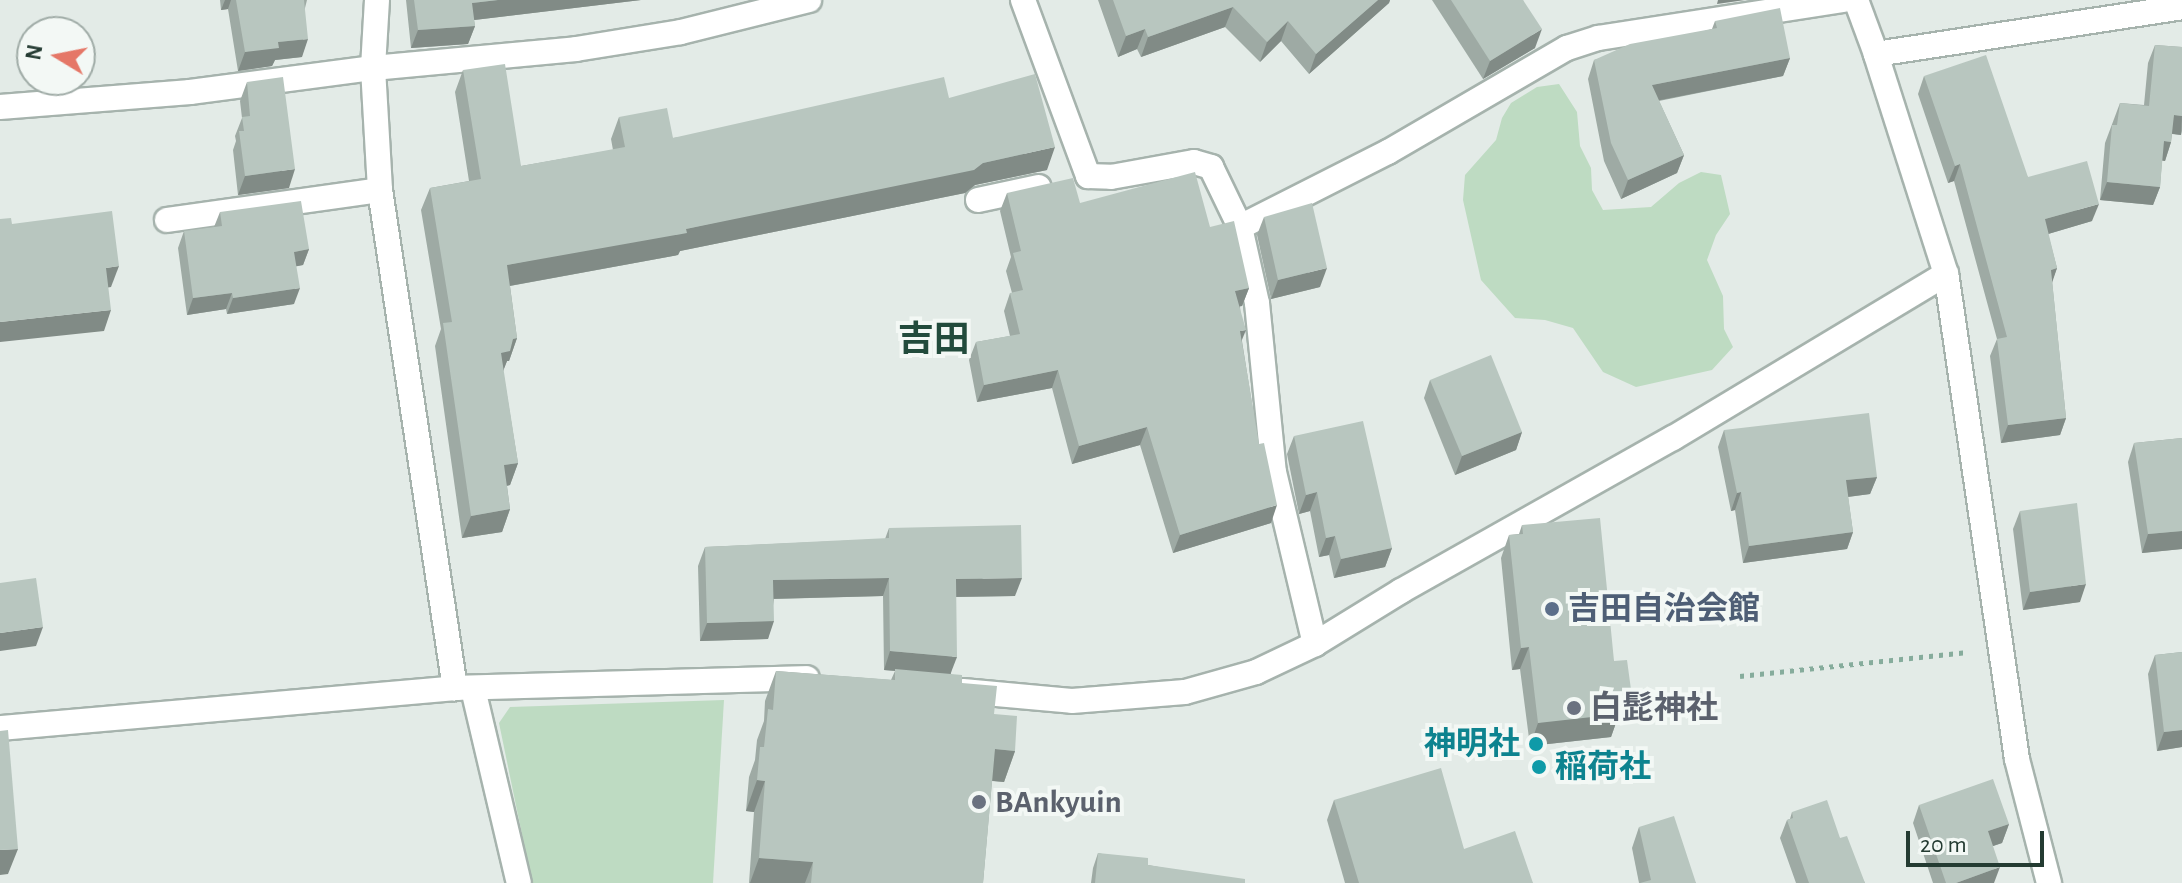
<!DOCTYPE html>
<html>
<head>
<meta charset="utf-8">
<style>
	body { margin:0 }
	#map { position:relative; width:2182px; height:883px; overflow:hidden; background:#e3ebe7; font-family:"Alegreya Sans","Noto Sans JP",sans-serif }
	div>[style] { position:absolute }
	.green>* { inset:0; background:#bedbc2 }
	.path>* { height:5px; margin-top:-2.5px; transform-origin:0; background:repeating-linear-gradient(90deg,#86ac9c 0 4px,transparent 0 10px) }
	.roads { filter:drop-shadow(2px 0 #a6b3ad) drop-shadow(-2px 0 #a6b3ad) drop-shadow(0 2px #a6b3ad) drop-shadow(0 -2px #a6b3ad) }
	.minor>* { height:24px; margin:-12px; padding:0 12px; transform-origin:12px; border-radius:12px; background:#fff }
	.wall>* { inset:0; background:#9eaaa4 }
	.shaded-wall>* { inset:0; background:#818b86 }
	.building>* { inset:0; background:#b8c6bf }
	.dots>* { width:22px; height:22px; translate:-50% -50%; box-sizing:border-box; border:4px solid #f3f8f5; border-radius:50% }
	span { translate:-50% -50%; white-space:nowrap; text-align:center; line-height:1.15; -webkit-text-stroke:8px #f3f8f5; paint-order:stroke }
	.service-label { font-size:32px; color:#4e5e75; font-weight:700 }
	.left { translate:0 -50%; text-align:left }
	.worship-label { font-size:32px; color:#5b616d; font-weight:700 }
	.culture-label { font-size:32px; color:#0d838f; font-weight:700 }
	.right { translate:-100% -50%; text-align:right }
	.quarter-label { font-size:36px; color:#224b3c; font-weight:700 }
	.north { position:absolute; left:16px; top:16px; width:80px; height:80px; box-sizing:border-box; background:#f3f8f5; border:2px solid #a0aca7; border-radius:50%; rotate:280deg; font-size:22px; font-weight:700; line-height:32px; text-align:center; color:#243b32 }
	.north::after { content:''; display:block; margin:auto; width:28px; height:36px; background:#e57767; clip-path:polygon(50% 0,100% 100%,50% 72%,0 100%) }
	.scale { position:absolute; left:1906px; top:831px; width:138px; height:36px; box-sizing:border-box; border:4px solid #243b32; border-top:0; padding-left:10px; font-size:24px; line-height:28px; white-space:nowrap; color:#243b32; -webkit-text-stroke:6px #f3f8f5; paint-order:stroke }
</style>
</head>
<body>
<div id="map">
	<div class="green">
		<i style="clip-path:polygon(1559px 84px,1577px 112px,1580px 146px,1591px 168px,1592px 190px,1603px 210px,1651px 207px,1679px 183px,1701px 172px,1721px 175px,1730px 214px,1716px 235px,1707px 260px,1723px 296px,1724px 329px,1733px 347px,1712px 370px,1636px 387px,1603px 372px,1573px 328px,1545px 320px,1515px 318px,1481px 280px,1463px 200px,1465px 175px,1496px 140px,1502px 118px,1511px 103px,1537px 87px)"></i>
		<i style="clip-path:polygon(724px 700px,713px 883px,532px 883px,499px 723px,510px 707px)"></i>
	</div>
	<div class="path">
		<i style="left:1740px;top:676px;width:229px;rotate:-6deg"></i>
	</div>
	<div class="roads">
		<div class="minor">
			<i style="left:377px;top:0;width:68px;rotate:93.4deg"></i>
			<i style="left:373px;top:68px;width:122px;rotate:86.7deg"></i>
			<i style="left:380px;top:190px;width:504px;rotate:81.44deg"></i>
			<i style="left:1023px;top:0;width:188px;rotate:69.7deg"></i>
			<i style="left:1088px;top:176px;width:23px;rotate:2deg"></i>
			<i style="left:1111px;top:177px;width:84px;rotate:-10.2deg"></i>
			<i style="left:1194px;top:162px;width:18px;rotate:16deg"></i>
			<i style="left:1211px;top:167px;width:67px;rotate:64.2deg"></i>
			<i style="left:1240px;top:227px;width:78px;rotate:77.4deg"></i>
			<i style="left:1257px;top:303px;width:170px;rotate:84.3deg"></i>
			<i style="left:1274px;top:472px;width:177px;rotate:76.6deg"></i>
			<i style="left:1856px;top:0;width:58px;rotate:69.7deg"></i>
			<i style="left:0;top:107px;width:191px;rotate:-4.5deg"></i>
			<i style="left:190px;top:92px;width:185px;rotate:-7.5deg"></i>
			<i style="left:373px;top:68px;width:204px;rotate:-5.3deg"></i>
			<i style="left:576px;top:49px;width:106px;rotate:-9.2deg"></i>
			<i style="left:681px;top:32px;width:132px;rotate:-14deg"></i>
			<i style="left:978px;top:200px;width:62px;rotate:-12deg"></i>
			<i style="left:167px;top:220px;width:215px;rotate:-8deg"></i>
			<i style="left:1240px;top:227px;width:166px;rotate:-26.9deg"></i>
			<i style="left:1388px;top:152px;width:207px;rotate:-30.2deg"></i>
			<i style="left:1567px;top:48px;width:33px;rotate:-18deg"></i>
			<i style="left:1598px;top:38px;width:248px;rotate:-8.8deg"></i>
			<i style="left:473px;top:689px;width:199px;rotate:76.7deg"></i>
			<i style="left:963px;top:691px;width:109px;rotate:5.2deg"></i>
			<i style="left:1072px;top:701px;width:113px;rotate:-4.6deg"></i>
			<i style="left:1185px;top:692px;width:74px;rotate:-15.7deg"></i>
			<i style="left:1256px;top:672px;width:65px;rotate:-25.4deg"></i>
			<i style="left:1315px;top:644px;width:101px;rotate:-31.6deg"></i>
			<i style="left:1401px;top:591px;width:312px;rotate:-29.4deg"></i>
			<i style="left:1673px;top:438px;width:318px;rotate:-31deg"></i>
			<i style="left:0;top:728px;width:457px;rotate:-5deg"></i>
			<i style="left:455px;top:688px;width:352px;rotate:-1.6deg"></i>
			<i style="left:2049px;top:883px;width:128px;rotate:-104.5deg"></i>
			<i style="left:2017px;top:759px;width:490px;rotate:-98.3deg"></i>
			<i style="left:1946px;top:274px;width:231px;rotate:-107.7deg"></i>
			<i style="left:1876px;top:54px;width:310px;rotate:-8.7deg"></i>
		</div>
	</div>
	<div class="wall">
		<i style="clip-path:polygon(220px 0,307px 0,305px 8px,302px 57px,275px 60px,272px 66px,238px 71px,228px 9px,221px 10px)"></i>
		<i style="clip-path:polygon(406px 0,641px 0,474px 20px,475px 26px,468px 44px,411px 48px)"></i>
		<i style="clip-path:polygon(1098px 0,1390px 0,1389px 3px,1309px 74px,1281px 41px,1260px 62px,1225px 27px,1141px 57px,1137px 49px,1118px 57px)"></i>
		<i style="clip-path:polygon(1432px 0,1523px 0,1535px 48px,1483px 79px)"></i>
		<i style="clip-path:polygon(1715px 21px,1790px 58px,1783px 76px,1659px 101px,1684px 155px,1677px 173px,1621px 199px,1604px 161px,1588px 79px,1594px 60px,1712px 29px)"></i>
		<i style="clip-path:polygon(2155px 45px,2182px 47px,2182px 131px,2181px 135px,2172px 134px,2171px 142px,2165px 161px,2162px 160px,2160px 187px,2153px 205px,2100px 200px,2105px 143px,2120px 103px,2144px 105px,2148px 63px)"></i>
		<i style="clip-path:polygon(463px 70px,521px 166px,613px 150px,611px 139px,619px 117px,673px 138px,949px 98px,1047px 170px,975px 185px,965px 193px,680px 251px,678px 255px,510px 286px,517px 338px,509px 361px,507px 361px,503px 371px,518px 463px,510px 485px,507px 486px,510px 509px,502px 532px,462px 538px,435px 346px,441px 329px,421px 210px,430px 188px,469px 181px,455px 92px)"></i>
		<i style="clip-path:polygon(1924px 76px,2028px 177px,2092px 221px,2048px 234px,2057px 268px,2052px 281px,2066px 418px,2060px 435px,2001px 443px,1990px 356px,1997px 339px,1954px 181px,1948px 183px,1918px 94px)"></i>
		<i style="clip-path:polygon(247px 82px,289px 188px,238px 195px,233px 150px,236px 141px,235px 136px,242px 118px,240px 101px)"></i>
		<i style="clip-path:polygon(1007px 193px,1080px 203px,1210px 227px,1249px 288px,1242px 306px,1240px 306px,1242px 341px,1271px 523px,1173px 553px,1140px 445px,1072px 464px,1052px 388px,977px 402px,969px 360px,976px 342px,1010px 336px,1004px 311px,1010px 293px,1012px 293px,1006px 271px,1011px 257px,1000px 211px)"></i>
		<i style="clip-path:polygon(220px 212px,309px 249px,303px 265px,296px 266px,294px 304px,227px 314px,226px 309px,187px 315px,178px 248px,184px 231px,214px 227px)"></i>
		<i style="clip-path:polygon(1264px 217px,1320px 287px,1271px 299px,1257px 235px)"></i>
		<i style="clip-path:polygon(1430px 380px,1522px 432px,1516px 450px,1455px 475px,1424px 398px)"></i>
		<i style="clip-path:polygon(1724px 430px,1877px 477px,1870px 494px,1848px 497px,1853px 532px,1847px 549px,1743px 563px,1735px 510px,1731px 511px,1718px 447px)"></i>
		<i style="clip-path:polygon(1294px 436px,1392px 548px,1385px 567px,1334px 578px,1329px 555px,1319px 557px,1310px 511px,1299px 514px,1287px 454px)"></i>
		<i style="clip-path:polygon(2182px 438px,2182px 549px,2142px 553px,2128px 462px,2134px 443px)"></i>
		<i style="clip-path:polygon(2020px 511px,2080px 602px,2023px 610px,2013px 529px)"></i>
		<i style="clip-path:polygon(1522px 525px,1614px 661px,1632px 697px,1623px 719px,1617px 720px,1611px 737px,1530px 746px,1520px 669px,1512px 670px,1501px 558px,1509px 535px,1519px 534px)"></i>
		<i style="clip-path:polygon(889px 528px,1015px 596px,956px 597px,951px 674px,962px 683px,994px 714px,1015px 751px,1004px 782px,992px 781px,983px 883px,749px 883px,754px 812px,746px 811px,749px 777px,755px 760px,757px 740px,764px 721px,765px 701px,776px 671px,891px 680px,895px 671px,884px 670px,883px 596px,774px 599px,768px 639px,700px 641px,698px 566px,705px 547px,885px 539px)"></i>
		<i style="clip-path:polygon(2182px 652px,2182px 747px,2157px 751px,2148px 674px,2155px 655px)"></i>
		<i style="clip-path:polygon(1334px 800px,1464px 849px,1533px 883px,1345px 883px,1327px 820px)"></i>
		<i style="clip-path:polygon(1919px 805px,2009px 824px,2002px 843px,1993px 846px,1994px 883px,1933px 883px,1913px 823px)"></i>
		<i style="clip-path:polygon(1792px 812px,1840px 838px,1865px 883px,1796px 883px,1780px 838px,1787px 820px,1790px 819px)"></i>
		<i style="clip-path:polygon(1639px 827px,1696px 883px,1639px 883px,1632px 848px)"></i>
		<i style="clip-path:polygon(1098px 853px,1148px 865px,1245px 883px,1091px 883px,1093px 868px)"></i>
	</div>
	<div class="shaded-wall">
		<i style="clip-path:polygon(225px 0,231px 0,228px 9px,221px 10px)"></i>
		<i style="clip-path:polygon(498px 0,641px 0,466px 21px,472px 3px)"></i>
		<i style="clip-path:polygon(1378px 0,1390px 0,1389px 3px,1309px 74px,1316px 54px)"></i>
		<i style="clip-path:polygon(1718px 0,1745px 0,1717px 4px)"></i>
		<i style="clip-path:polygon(1233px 7px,1225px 27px,1141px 57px,1148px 37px)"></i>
		<i style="clip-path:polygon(1288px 21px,1281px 41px,1260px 62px,1267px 42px)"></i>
		<i style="clip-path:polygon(475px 26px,468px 44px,411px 48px,418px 30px)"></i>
		<i style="clip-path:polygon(1145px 29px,1137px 49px,1118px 57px,1126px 36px)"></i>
		<i style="clip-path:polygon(1542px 29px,1535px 48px,1483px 79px,1490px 61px)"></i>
		<i style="clip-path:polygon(308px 39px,302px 57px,275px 60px,272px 66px,238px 71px,245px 52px,278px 42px)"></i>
		<i style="clip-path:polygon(1790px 58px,1783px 76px,1645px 103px,1652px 85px)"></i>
		<i style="clip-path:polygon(2174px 115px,2182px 116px,2181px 135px,2167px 133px)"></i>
		<i style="clip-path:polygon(2164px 141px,2171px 142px,2165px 161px,2157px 160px)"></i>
		<i style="clip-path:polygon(1055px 147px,1047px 170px,975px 185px,965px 193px,680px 251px,678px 255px,498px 288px,507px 265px,686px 229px)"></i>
		<i style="clip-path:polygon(1684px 155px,1677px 173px,1621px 199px,1628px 180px)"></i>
		<i style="clip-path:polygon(1960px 164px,1954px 181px,1948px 183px,1955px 166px)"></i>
		<i style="clip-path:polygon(295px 169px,289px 188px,238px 195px,245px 176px)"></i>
		<i style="clip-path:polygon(2107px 182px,2160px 187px,2153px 205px,2100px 200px)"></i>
		<i style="clip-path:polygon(2099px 204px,2092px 221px,2038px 237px,2045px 219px)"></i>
		<i style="clip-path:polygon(309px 249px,303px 265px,288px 268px,294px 252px)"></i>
		<i style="clip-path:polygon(119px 266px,111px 287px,99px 289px,106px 268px)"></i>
		<i style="clip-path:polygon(1327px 268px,1320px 287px,1271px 299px,1278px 280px)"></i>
		<i style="clip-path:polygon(2057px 268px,2051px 286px,2051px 270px)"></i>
		<i style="clip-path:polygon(300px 288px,294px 304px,227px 314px,233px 298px)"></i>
		<i style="clip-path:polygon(1249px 288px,1242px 306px,1229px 309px,1235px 291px)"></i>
		<i style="clip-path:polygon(232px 293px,226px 309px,187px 315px,193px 298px)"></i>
		<i style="clip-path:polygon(111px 310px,104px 331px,0 342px,0 322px)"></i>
		<i style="clip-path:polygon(1246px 330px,1239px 347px,1240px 331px)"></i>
		<i style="clip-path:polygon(517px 338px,509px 361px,507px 361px,502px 374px,501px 353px,513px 339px)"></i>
		<i style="clip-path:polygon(1058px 370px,1052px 388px,977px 402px,984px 385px)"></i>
		<i style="clip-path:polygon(2066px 418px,2060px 435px,2001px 443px,2008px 425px)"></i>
		<i style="clip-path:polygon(1147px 427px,1140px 445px,1072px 464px,1079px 446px)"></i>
		<i style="clip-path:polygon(1522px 432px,1516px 450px,1455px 475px,1462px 456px)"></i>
		<i style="clip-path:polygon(518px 463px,510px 485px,495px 488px,504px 465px)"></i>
		<i style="clip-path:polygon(1877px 477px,1870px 494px,1839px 498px,1846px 480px)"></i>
		<i style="clip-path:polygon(1317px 492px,1310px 511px,1299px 514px,1306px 495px)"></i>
		<i style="clip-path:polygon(1741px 492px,1735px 510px,1731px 511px,1737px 493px)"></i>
		<i style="clip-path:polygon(1277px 505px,1271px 523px,1173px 553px,1180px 535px)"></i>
		<i style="clip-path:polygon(510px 509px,502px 532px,462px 538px,471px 516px)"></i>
		<i style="clip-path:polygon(2182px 531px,2182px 549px,2142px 553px,2148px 534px)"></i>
		<i style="clip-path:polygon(1853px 532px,1847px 549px,1743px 563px,1749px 546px)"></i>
		<i style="clip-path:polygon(1335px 536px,1329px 555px,1319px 557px,1326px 538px)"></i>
		<i style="clip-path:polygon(1392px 548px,1385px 567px,1334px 578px,1341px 559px)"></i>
		<i style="clip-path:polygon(889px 578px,883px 596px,766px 599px,773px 580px)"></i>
		<i style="clip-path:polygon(1022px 578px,1015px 596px,949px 597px,956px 579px)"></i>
		<i style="clip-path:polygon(2086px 584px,2080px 602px,2023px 610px,2030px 592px)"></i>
		<i style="clip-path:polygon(774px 621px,768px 639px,700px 641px,707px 623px)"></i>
		<i style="clip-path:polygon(43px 627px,36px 646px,0 651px,0 633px)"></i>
		<i style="clip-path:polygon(1529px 647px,1520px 669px,1512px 670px,1521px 648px)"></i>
		<i style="clip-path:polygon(890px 651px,957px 657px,950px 675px,884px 670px)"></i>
		<i style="clip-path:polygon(1632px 697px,1623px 719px,1617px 720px,1611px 737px,1530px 746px,1538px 723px,1617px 699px)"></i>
		<i style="clip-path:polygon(2182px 730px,2182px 747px,2157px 751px,2164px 732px)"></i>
		<i style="clip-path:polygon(995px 749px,1015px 751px,1004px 782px,984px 780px)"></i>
		<i style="clip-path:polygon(757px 780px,765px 781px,754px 812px,746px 811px)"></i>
		<i style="clip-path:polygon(2009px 824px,2002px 843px,1981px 850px,1988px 831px)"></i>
		<i style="clip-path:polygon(18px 849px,8px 874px,0 875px,0 850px)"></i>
		<i style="clip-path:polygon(759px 858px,813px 862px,805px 883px,750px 883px)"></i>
		<i style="clip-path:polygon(2000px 867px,1994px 883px,1956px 883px)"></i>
	</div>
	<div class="building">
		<i style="clip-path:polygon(236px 0,304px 0,308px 39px,278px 42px,279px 48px,245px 52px)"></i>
		<i style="clip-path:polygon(414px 0,498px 0,472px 3px,475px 26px,418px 30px)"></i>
		<i style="clip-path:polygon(1113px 0,1378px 0,1316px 54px,1288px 21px,1267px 42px,1233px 7px,1148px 37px,1145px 29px,1126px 36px)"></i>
		<i style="clip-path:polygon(1451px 0,1523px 0,1542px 29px,1490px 61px)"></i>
		<i style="clip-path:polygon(1780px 8px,1790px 58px,1652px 85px,1684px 155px,1628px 180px,1611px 143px,1594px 60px,1630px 44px,1717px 28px,1715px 21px)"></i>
		<i style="clip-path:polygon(2155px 45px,2182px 47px,2182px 116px,2174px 115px,2171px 142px,2164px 141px,2160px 187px,2107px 182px,2112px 125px,2117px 125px,2120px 103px,2149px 106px)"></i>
		<i style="clip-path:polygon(1986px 55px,2028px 177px,2087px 161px,2099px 204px,2045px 219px,2057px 268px,2051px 270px,2066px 418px,2008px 425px,1997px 339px,2007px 337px,1960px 164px,1955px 166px,1924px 76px)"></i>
		<i style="clip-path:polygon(505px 64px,521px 166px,625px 147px,619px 117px,667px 108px,673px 138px,944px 77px,949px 98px,1035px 74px,1055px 147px,983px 163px,974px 170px,686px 229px,687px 233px,507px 265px,517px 338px,513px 339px,510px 351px,501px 353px,518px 463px,504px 465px,510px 509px,471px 516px,443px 323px,452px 322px,430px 188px,481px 179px,463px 70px)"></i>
		<i style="clip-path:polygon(283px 77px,295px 169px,245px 176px,239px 131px,244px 131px,242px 117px,250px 116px,247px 82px)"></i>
		<i style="clip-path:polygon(1195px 172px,1210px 227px,1234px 221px,1249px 288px,1235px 291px,1246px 330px,1240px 331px,1259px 444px,1264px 443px,1277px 505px,1180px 535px,1147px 427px,1079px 446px,1058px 370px,984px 385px,976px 342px,1020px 334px,1010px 293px,1023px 290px,1013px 253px,1021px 251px,1007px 193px,1073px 178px,1080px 203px)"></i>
		<i style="clip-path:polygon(301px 201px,309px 249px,294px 252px,300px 288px,233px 298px,232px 293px,193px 298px,184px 231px,222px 226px,220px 212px)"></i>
		<i style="clip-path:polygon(1312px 203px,1327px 268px,1278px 280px,1264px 217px)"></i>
		<i style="clip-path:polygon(112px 211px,119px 266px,106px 268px,111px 310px,0 322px,0 219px,11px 218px,12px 224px)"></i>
		<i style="clip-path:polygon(1491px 355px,1522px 432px,1462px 456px,1430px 380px)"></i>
		<i style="clip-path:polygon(1869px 413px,1877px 477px,1846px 480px,1853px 532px,1749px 546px,1741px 492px,1737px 493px,1724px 430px)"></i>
		<i style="clip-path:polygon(1363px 421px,1392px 548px,1341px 559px,1335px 536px,1326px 538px,1317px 492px,1306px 495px,1294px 436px)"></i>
		<i style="clip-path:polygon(2182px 438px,2182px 531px,2148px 534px,2134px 443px)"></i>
		<i style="clip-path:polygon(2077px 503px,2086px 584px,2030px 592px,2020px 511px)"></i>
		<i style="clip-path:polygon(1600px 518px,1614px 661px,1627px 660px,1632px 697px,1617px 699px,1619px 714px,1538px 723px,1529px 647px,1521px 648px,1509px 535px,1523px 534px,1522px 525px)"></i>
		<i style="clip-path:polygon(1021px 525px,1022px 578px,956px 579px,957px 657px,890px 651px,889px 578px,773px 580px,774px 621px,707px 623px,705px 547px,889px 538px,889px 528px)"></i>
		<i style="clip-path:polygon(36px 578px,43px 627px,0 633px,0 583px)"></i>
		<i style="clip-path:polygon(2182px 652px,2182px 730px,2164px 732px,2155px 655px)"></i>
		<i style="clip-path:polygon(895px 669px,962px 675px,962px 683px,997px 686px,994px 714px,1017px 716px,1015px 751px,995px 749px,983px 883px,811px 883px,813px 862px,759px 858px,765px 781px,757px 780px,760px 747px,764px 747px,768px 709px,773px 710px,776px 671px,895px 680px)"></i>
		<i style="clip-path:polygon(8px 730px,18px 849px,0 850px,0 731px)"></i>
		<i style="clip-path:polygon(1441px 768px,1464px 849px,1515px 831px,1533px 883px,1359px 883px,1334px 800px)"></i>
		<i style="clip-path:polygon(1993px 779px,2009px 824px,1988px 831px,2000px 867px,1956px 883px,1946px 883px,1919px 805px)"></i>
		<i style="clip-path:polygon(1827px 800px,1840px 838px,1847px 836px,1865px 883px,1809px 883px,1787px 820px,1793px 818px,1792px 812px)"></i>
		<i style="clip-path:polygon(1674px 816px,1696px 883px,1640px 883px,1651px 880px,1639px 827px)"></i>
		<i style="clip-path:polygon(1098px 853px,1148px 858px,1148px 865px,1245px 879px,1245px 883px,1095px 883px)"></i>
	</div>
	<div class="dots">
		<i style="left:1552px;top:609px;background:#5c6f8a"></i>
		<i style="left:1574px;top:708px;background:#6b7280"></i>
		<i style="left:1536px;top:744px;background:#0f9aa8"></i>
		<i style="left:1539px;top:767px;background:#0f9aa8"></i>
		<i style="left:979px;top:802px;background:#6b7280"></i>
	</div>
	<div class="service-label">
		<span class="left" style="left:1568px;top:609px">吉田自治会館</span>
	</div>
	<div class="worship-label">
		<span class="left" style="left:1590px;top:708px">白髭神社</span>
		<span class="left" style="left:995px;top:802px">BAnkyuin</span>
	</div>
	<div class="culture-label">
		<span class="right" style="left:1520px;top:744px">神明社</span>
		<span class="left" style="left:1555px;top:767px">稲荷社</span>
	</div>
	<div class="quarter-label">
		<span style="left:934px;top:341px">吉田</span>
	</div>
	<div class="north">N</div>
	<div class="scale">20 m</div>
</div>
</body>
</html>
